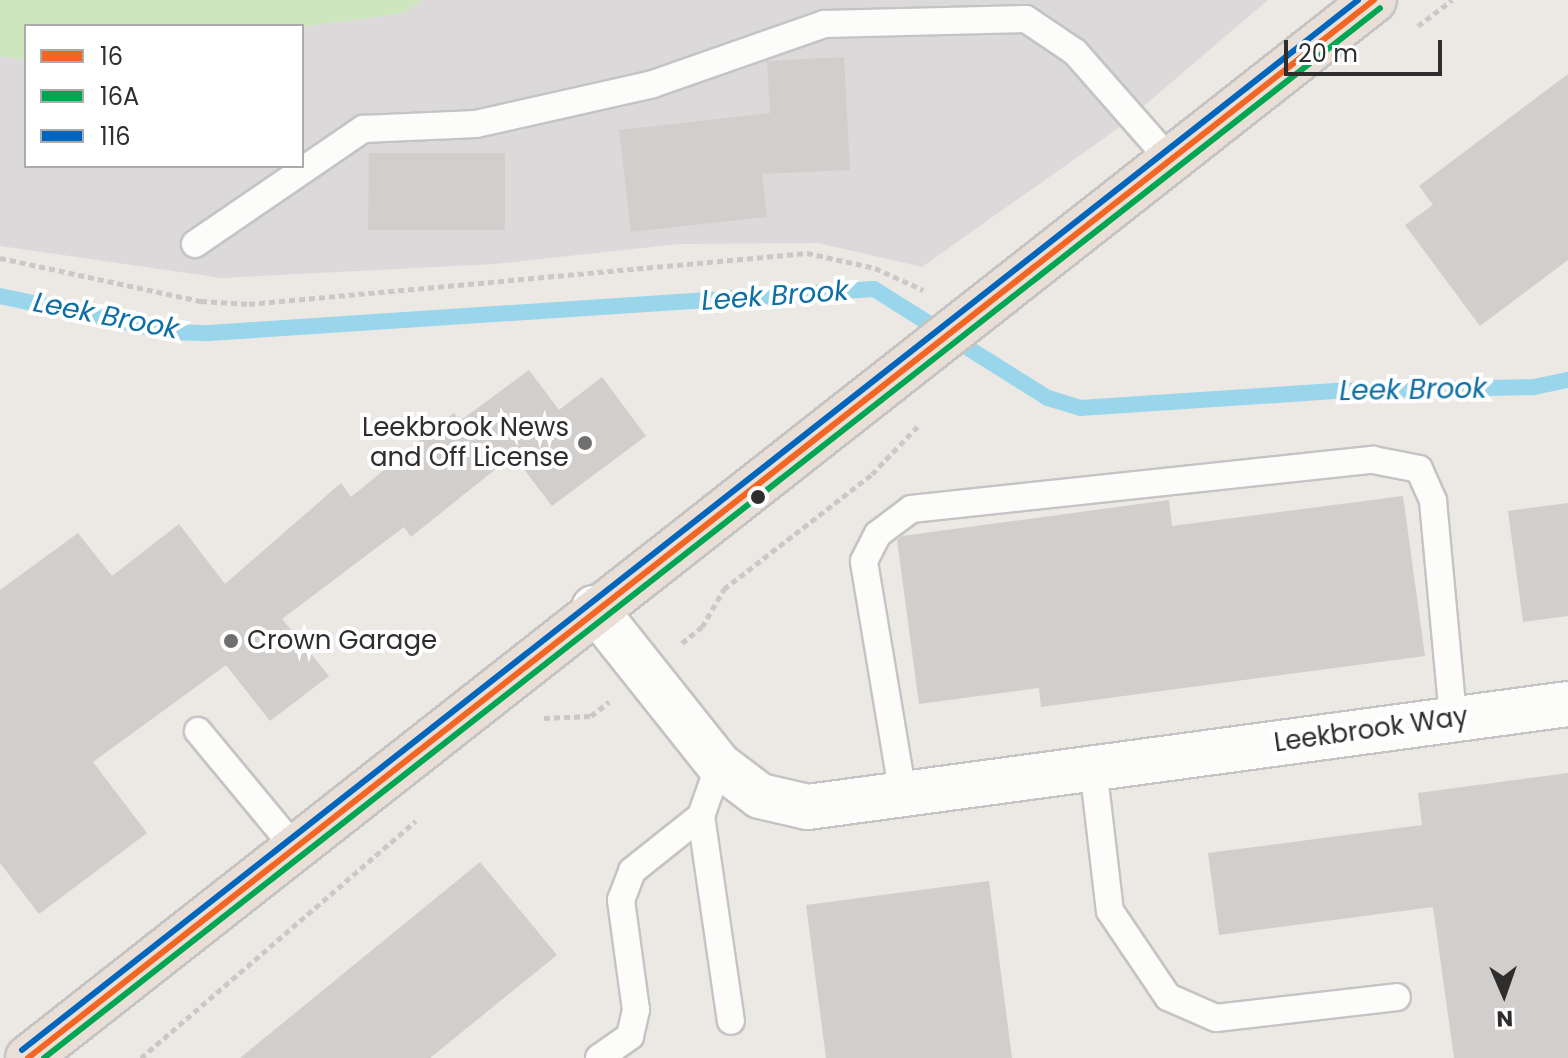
<!DOCTYPE html>
<html>
<head>
<meta charset="utf-8">
<style>
	body { margin:0 }
	#map { position:relative; width:1568px; height:1058px; overflow:hidden; background:#ece8e4; font-family:Poppins,sans-serif }
	div>[style] { position:absolute }
	.industrial>* { inset:0; background:#dcd9db }
	.green>* { inset:0; background:#cee6be }
	.stream>* { height:16px; margin:-8px; padding:0 8px; transform-origin:8px; border-radius:8px; background:#99d6ec }
	.building>* { inset:0; background:#d1cecb }
	.path>* { height:5px; margin-top:-2.5px; transform-origin:0; background:repeating-linear-gradient(90deg,#c9c9c8 0 6px,transparent 0 10px) }
	.roads { filter:drop-shadow(2px 0 #c5c4c5) drop-shadow(-2px 0 #c5c4c5) drop-shadow(0 2px #c5c4c5) drop-shadow(0 -2px #c5c4c5) }
	.lane>* { height:26px; margin:-13px; padding:0 13px; transform-origin:13px; border-radius:13px; background:#fcfcfb }
	.street>* { height:44px; margin:-22px; padding:0 22px; transform-origin:22px; border-radius:22px; background:#fcfcfb }
	.highway>* { height:44px; margin:-22px; padding:0 22px; transform-origin:22px; border-radius:22px; background:#eadfd6 }
	.bus-1>* { height:6px; margin:-3px; padding:0 3px; transform-origin:3px; border-radius:3px; background:#f26522 }
	.bus-2>* { height:6px; margin:-3px; padding:0 3px; transform-origin:3px; border-radius:3px; background:#00a651 }
	.bus-3>* { height:6px; margin:-3px; padding:0 3px; transform-origin:3px; border-radius:3px; background:#0065bd }
	.dots>* { width:22px; height:22px; translate:-50% -50%; box-sizing:border-box; border:4px solid #fff; border-radius:50% }
	span { translate:-50% -50%; white-space:nowrap; text-align:center; line-height:1.15; -webkit-text-stroke:8px #fff; paint-order:stroke }
	.poi-label { font-size:26px; color:#2e2e2e }
	.right { translate:-100% -50%; text-align:right }
	.left { translate:0 -50%; text-align:left }
	.street-label { font-size:26px; color:#2e2e2e }
	.water-label { font-size:28px; color:#0d6fa3; font-style:italic }
	.legend { position:absolute; left:24px; top:24px; width:280px; height:144px; box-sizing:border-box; background:#fff; border:2px solid #ababab; margin:0; padding:10px 14px; list-style:none; font-size:24px; color:#2e2e2e }
	.legend li { display:flex; align-items:center; gap:16px; height:40px }
	.legend b { width:40px; border:2px solid #ababab }
	.north { position:absolute; left:1464px; top:954px; width:80px; height:80px; -webkit-text-stroke:6px #fff; paint-order:stroke; rotate:178deg; font-size:22px; font-weight:700; line-height:32px; text-align:center; color:#2e2e2e }
	.north::after { content:''; display:block; margin:auto; width:28px; height:36px; background:#2e2e2e; clip-path:polygon(50% 0,100% 100%,50% 72%,0 100%) }
	.scale { position:absolute; left:1284px; top:40px; width:158px; height:36px; box-sizing:border-box; border:4px solid #2e2e2e; border-top:0; padding-left:10px; font-size:24px; line-height:28px; white-space:nowrap; color:#2e2e2e; -webkit-text-stroke:6px #fff; paint-order:stroke }
</style>
</head>
<body>
<div id="map">
	<div class="industrial">
		<i style="clip-path:polygon(421px 0,1268px 0,1117px 129px,922px 267px,818px 243px,679px 244px,495px 264px,222px 278px,0 246px,0 56px,26px 60px,26px 166px,302px 166px,302px 27px,405px 13px)"></i>
	</div>
	<div class="green">
		<i style="clip-path:polygon(0 0,421px 0,405px 13px,302px 27px,26px 26px,26px 60px,0 56px)"></i>
	</div>
	<div class="stream">
		<i style="left:0;top:296px;width:175px;rotate:11.9deg"></i>
		<i style="left:171px;top:332px;width:38px;rotate:2deg"></i>
		<i style="left:209px;top:333px;width:666px;rotate:-3.79deg"></i>
		<i style="left:874px;top:289px;width:205px;rotate:32.1deg"></i>
		<i style="left:1048px;top:398px;width:34px;rotate:17deg"></i>
		<i style="left:1080px;top:408px;width:255px;rotate:-3.8deg"></i>
		<i style="left:1334px;top:391px;width:200px;rotate:-1.1deg"></i>
		<i style="left:1534px;top:387px;width:35px;rotate:-12deg"></i>
	</div>
	<div class="building">
		<i style="clip-path:polygon(844px 57px,850px 170px,762px 174px,767px 217px,631px 232px,619px 130px,770px 113px,767px 61px)"></i>
		<i style="clip-path:polygon(1568px 74px,1568px 260px,1480px 326px,1405px 225px,1433px 205px,1419px 186px)"></i>
		<i style="clip-path:polygon(369px 153px,505px 153px,505px 230px,368px 230px)"></i>
		<i style="clip-path:polygon(529px 370px,559px 410px,602px 377px,646px 436px,552px 506px,513px 455px,411px 537px,404px 527px,282px 619px,329px 676px,270px 721px,226px 665px,93px 762px,147px 833px,39px 914px,0 863px,0 590px,78px 533px,112px 576px,179px 524px,225px 584px,341px 483px,351px 497px,454px 413px,460px 421px)"></i>
		<i style="clip-path:polygon(1403px 496px,1425px 656px,1041px 707px,1039px 688px,919px 704px,897px 540px,902px 536px,1169px 500px,1172px 526px)"></i>
		<i style="clip-path:polygon(1568px 503px,1568px 616px,1523px 622px,1508px 511px)"></i>
		<i style="clip-path:polygon(1568px 773px,1568px 1058px,1454px 1058px,1433px 907px,1219px 935px,1208px 853px,1422px 825px,1418px 793px)"></i>
		<i style="clip-path:polygon(480px 862px,557px 955px,430px 1058px,240px 1058px)"></i>
		<i style="clip-path:polygon(989px 881px,1012px 1058px,826px 1058px,806px 905px)"></i>
	</div>
	<div class="path">
		<i style="left:1418px;top:26px;width:43px;rotate:-37.4deg"></i>
		<i style="left:0;top:258px;width:206px;rotate:12.1deg"></i>
		<i style="left:201px;top:301px;width:48px;rotate:3.6deg"></i>
		<i style="left:249px;top:304px;width:560px;rotate:-5.22deg"></i>
		<i style="left:807px;top:253px;width:70px;rotate:12.4deg"></i>
		<i style="left:875px;top:268px;width:53px;rotate:24.6deg"></i>
		<i style="left:682px;top:643px;width:26px;rotate:-39deg"></i>
		<i style="left:702px;top:627px;width:44px;rotate:-59.9deg"></i>
		<i style="left:724px;top:589px;width:187px;rotate:-37.8deg"></i>
		<i style="left:872px;top:474px;width:69px;rotate:-46.2deg"></i>
		<i style="left:544px;top:718px;width:47px;rotate:-2.4deg"></i>
		<i style="left:591px;top:716px;width:23px;rotate:-38deg"></i>
		<i style="left:141px;top:1058px;width:363px;rotate:-40.8deg"></i>
	</div>
	<div class="roads">
		<div class="lane">
			<i style="left:195px;top:244px;width:204px;rotate:-34.4deg"></i>
			<i style="left:363px;top:129px;width:113px;rotate:-2.5deg"></i>
			<i style="left:476px;top:124px;width:181px;rotate:-12.7deg"></i>
			<i style="left:653px;top:84px;width:181px;rotate:-19.3deg"></i>
			<i style="left:824px;top:24px;width:202px;rotate:-1.4deg"></i>
			<i style="left:1026px;top:19px;width:59px;rotate:34deg"></i>
			<i style="left:1075px;top:52px;width:142px;rotate:48.7deg"></i>
			<i style="left:198px;top:731px;width:149px;rotate:50.4deg"></i>
			<i style="left:719px;top:765px;width:54px;rotate:109.4deg"></i>
			<i style="left:701px;top:816px;width:207px;rotate:81.7deg"></i>
			<i style="left:1093px;top:767px;width:145px;rotate:83.3deg"></i>
			<i style="left:1110px;top:911px;width:104px;rotate:56deg"></i>
			<i style="left:1168px;top:997px;width:52px;rotate:23.6deg"></i>
			<i style="left:1216px;top:1018px;width:182px;rotate:-6.6deg"></i>
			<i style="left:903px;top:795px;width:237px;rotate:-99.5deg"></i>
			<i style="left:864px;top:561px;width:30px;rotate:-63deg"></i>
			<i style="left:878px;top:534px;width:41px;rotate:-37.1deg"></i>
			<i style="left:911px;top:509px;width:465px;rotate:-6.1deg"></i>
			<i style="left:1373px;top:460px;width:47px;rotate:11.1deg"></i>
			<i style="left:1419px;top:469px;width:35px;rotate:66deg"></i>
			<i style="left:1433px;top:501px;width:218px;rotate:84.7deg"></i>
			<i style="left:599px;top:1058px;width:38px;rotate:-35deg"></i>
			<i style="left:630px;top:1036px;width:27px;rotate:-77deg"></i>
			<i style="left:636px;top:1010px;width:111px;rotate:-97.8deg"></i>
			<i style="left:621px;top:900px;width:31px;rotate:-69deg"></i>
			<i style="left:632px;top:871px;width:88px;rotate:-38.6deg"></i>
		</div>
		<div class="street">
			<i style="left:594px;top:608px;width:201px;rotate:51.5deg"></i>
			<i style="left:719px;top:765px;width:51px;rotate:37.1deg"></i>
			<i style="left:760px;top:796px;width:49px;rotate:12.9deg"></i>
			<i style="left:808px;top:807px;width:767px;rotate:-7.72deg"></i>
		</div>
		<div class="highway">
			<i style="left:28px;top:1058px;width:1712px;rotate:-38.17deg"></i>
		</div>
	</div>
	<div class="bus-1">
		<i style="left:28px;top:1058px;width:1712px;rotate:-38.17deg"></i>
	</div>
	<div class="bus-2">
		<i style="left:44px;top:1058px;width:1699px;rotate:-38.16deg"></i>
	</div>
	<div class="bus-3">
		<i style="left:22px;top:1050px;width:1699px;rotate:-38.16deg"></i>
	</div>
	<div class="dots">
		<i style="left:585px;top:443px;background:#706f6e"></i>
		<i style="left:758px;top:497px;background:#2e2e2e"></i>
		<i style="left:231px;top:641px;background:#706f6e"></i>
	</div>
	<div class="poi-label">
		<span class="right" style="left:569px;top:443px">Leekbrook News<br>and Off License</span>
		<span class="left" style="left:247px;top:641px">Crown Garage</span>
	</div>
	<div class="street-label">
		<span style="left:1371px;top:730px;rotate:-8deg">Leekbrook Way</span>
	</div>
	<div class="water-label">
		<span style="left:775px;top:296px;rotate:-4deg">Leek Brook</span>
		<span style="left:106px;top:316px;rotate:11deg">Leek Brook</span>
		<span style="left:1413px;top:390px;rotate:-1deg">Leek Brook</span>
	</div>
	<ul class="legend">
	<li><b style="height:10px;background:#f26522"></b>16</li>
	<li><b style="height:10px;background:#00a651"></b>16A</li>
	<li><b style="height:10px;background:#0065bd"></b>116</li>
	</ul>
	<div class="north">N</div>
	<div class="scale">20 m</div>
</div>
</body>
</html>
